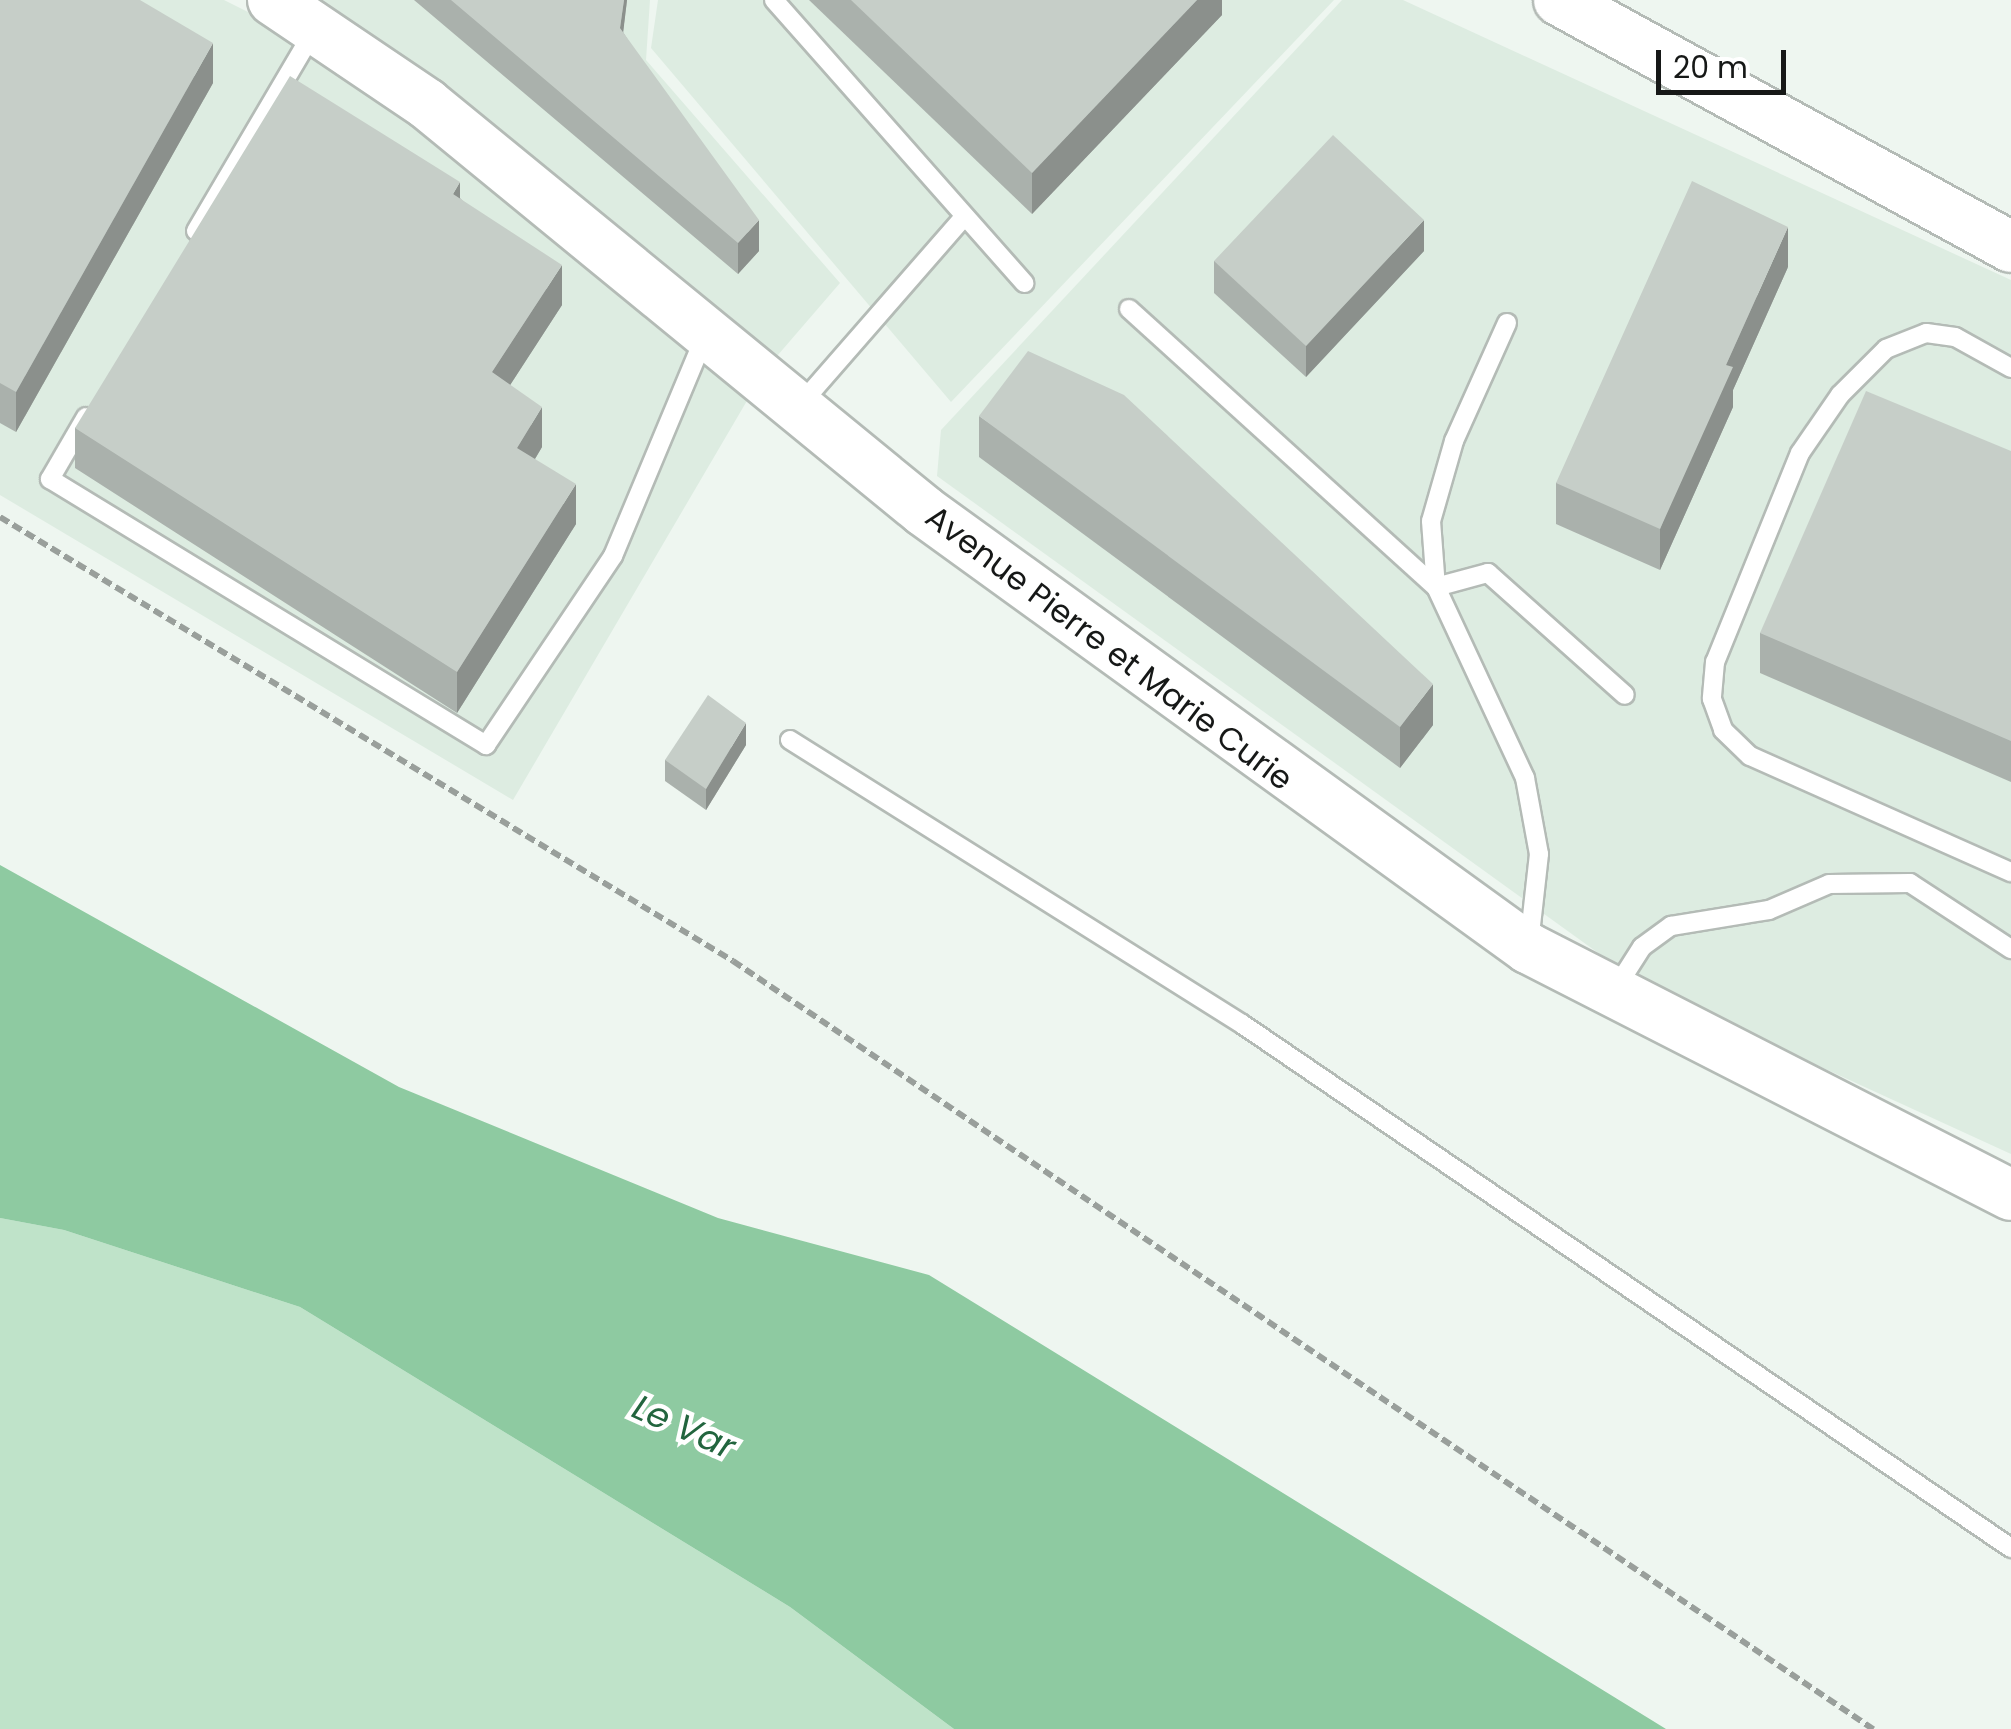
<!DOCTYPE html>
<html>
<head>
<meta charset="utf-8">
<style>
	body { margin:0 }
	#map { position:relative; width:2011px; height:1729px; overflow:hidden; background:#eef6f0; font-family:Poppins,sans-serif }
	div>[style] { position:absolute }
	.built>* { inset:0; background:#ddece1 }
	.green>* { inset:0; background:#bfe3c9 }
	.water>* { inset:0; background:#8ecaa1 }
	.path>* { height:6px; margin-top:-3px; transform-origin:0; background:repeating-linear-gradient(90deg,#999f9b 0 10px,transparent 0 15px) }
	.roads { filter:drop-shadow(2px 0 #b4bbb6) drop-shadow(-2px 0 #b4bbb6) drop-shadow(0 2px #b4bbb6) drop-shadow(0 -2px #b4bbb6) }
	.lane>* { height:18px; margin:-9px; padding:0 9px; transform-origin:9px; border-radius:9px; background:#fff }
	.secondary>* { height:50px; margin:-25px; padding:0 25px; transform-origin:25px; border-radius:25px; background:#fff }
	.wall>* { inset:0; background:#aab1ac }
	.shaded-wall>* { inset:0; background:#8b908c }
	.building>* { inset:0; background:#c6cec8 }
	span { translate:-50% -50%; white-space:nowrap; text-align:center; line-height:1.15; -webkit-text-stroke:9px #fff; paint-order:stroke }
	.street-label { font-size:32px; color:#161817 }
	.water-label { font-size:35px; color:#22653e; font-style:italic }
	.scale { position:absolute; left:1656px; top:50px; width:130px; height:45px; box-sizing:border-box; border:5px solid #161817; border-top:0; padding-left:12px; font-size:30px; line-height:35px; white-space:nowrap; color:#161817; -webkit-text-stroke:8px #fff; paint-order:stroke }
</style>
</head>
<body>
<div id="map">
	<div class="built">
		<i style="clip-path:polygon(0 0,224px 0,260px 18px,277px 0,650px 0,646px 60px,840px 283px,765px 370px,513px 800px,0 495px)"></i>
		<i style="clip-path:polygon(658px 0,1334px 0,951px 402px,651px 48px)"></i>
		<i style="clip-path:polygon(1342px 0,1403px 0,2011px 280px,2011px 1154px,1644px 986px,937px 476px,941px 430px)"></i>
	</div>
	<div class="green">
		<i style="clip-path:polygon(0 1218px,64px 1230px,300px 1307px,790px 1607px,954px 1729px,0 1729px)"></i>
	</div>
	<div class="water">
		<i style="clip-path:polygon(0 865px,399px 1087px,718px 1218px,929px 1275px,1666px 1729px,954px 1729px,790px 1607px,300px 1307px,64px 1230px,0 1218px)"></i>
	</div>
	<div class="path">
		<i style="left:0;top:517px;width:857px;rotate:31.2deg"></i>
		<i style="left:733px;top:961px;width:1375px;rotate:33.97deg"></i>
	</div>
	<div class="roads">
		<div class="lane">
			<i style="left:774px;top:0;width:378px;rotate:48.5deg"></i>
			<i style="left:196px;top:231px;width:234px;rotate:-59.5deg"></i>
			<i style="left:1129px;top:309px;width:414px;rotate:42.2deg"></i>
			<i style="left:1436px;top:587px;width:54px;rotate:-15.1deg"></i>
			<i style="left:1488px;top:573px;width:183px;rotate:41.7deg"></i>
			<i style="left:1507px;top:323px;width:129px;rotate:114.2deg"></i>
			<i style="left:1454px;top:441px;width:83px;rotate:106deg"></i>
			<i style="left:1431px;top:521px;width:66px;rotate:85.7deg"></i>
			<i style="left:1436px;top:587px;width:211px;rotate:65deg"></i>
			<i style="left:1525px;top:778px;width:77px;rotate:79.6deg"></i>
			<i style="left:1539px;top:854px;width:90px;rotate:96.4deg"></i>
			<i style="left:2011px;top:368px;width:64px;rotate:-151deg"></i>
			<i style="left:1955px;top:337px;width:29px;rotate:-172deg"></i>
			<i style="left:1926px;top:333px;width:43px;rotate:158.2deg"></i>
			<i style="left:1886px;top:349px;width:65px;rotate:135deg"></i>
			<i style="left:1840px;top:395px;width:70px;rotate:124.6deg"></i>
			<i style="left:1800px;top:453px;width:226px;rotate:112.1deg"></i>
			<i style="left:1715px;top:662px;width:37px;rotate:95deg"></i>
			<i style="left:1712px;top:699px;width:33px;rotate:70deg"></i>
			<i style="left:1723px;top:730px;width:37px;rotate:44deg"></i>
			<i style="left:1750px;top:756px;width:286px;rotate:24deg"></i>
			<i style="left:799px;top:406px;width:252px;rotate:-48.9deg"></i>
			<i style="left:86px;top:417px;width:72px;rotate:120.1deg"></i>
			<i style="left:50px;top:479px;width:511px;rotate:31.39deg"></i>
			<i style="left:486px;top:745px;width:228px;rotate:-56.1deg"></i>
			<i style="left:613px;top:556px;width:238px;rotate:-67.3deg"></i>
			<i style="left:790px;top:740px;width:534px;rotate:32.14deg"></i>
			<i style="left:1242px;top:1024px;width:931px;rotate:34.27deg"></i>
			<i style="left:1614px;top:991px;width:52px;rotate:-57.5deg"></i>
			<i style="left:1642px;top:947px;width:36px;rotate:-36deg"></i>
			<i style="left:1671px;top:926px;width:99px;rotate:-9.3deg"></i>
			<i style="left:1769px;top:910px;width:65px;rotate:-23.4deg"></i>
			<i style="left:1829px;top:884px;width:81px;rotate:-0.7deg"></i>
			<i style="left:1910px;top:883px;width:121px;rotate:33.2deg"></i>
		</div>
		<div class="secondary">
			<i style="left:273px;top:0;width:186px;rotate:34deg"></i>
			<i style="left:427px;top:104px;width:642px;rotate:39.31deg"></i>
			<i style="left:924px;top:511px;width:746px;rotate:35.89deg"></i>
			<i style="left:1528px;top:948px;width:542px;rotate:27.08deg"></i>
			<i style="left:1559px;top:0;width:515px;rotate:28.65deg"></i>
		</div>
	</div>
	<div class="wall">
		<i style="clip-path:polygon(0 0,213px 83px,16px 432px,0 423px)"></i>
		<i style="clip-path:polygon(414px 0,627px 0,623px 32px,759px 251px,738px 274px)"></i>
		<i style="clip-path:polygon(809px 0,1222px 0,1222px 15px,1032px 214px)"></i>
		<i style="clip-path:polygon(460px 198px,562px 305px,510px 385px,542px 447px,535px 459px,576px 524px,457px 713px,75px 468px,75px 428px)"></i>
		<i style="clip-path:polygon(1424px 251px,1306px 377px,1214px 293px,1214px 261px)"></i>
		<i style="clip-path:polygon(1788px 267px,1733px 390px,1733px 407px,1660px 570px,1556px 524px,1556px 483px)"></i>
		<i style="clip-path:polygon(979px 416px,1433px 725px,1400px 768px,979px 457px)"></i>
		<i style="clip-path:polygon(2011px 451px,2011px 782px,1760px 673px,1760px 633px)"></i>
		<i style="clip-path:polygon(746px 745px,706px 810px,665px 781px,665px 760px)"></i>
	</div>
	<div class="shaded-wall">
		<i style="clip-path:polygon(624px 0,627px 0,620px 59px,620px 28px)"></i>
		<i style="clip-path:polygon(1197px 0,1222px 0,1222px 15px,1032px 214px,1032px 173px)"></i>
		<i style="clip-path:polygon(213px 43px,213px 83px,16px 432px,16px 392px)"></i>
		<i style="clip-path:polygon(460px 182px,460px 222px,453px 194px)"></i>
		<i style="clip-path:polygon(759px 220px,759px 251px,738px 274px,738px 243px)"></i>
		<i style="clip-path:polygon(1424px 220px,1424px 251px,1306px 377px,1306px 346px)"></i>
		<i style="clip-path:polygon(1788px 227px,1788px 267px,1733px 390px,1733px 407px,1660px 570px,1660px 529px,1726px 365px)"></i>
		<i style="clip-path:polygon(562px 265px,562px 305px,492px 413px,492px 372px)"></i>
		<i style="clip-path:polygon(542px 407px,542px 447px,517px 489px,517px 448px)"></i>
		<i style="clip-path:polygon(576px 484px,576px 524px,457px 713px,457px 672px)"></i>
		<i style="clip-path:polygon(1433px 684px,1433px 725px,1400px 768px,1400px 727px)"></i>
		<i style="clip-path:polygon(746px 723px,746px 745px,706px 810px,706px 789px)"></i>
	</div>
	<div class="building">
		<i style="clip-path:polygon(0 0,140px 0,213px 43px,16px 392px,0 383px)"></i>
		<i style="clip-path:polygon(451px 0,624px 0,620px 28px,759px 220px,738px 243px)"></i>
		<i style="clip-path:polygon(851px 0,1197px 0,1032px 173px)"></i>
		<i style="clip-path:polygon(290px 76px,460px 182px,453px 194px,562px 265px,492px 372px,542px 407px,517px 448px,576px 484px,457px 672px,75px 428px)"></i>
		<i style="clip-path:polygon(1333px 135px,1424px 220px,1306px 346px,1214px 261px)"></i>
		<i style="clip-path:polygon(1692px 181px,1788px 227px,1726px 365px,1733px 367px,1660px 529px,1556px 483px)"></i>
		<i style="clip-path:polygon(1028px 351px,1124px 395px,1433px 684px,1400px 727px,979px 416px)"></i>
		<i style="clip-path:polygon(1866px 391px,2011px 451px,2011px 741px,1760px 633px)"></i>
		<i style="clip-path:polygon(708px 695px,746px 723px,706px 789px,665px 760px)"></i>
	</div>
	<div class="street-label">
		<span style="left:1109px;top:648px;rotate:37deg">Avenue Pierre et Marie Curie</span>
	</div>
	<div class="water-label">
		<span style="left:684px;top:1427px;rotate:24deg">Le Var</span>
	</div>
	<div class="scale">20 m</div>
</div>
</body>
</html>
